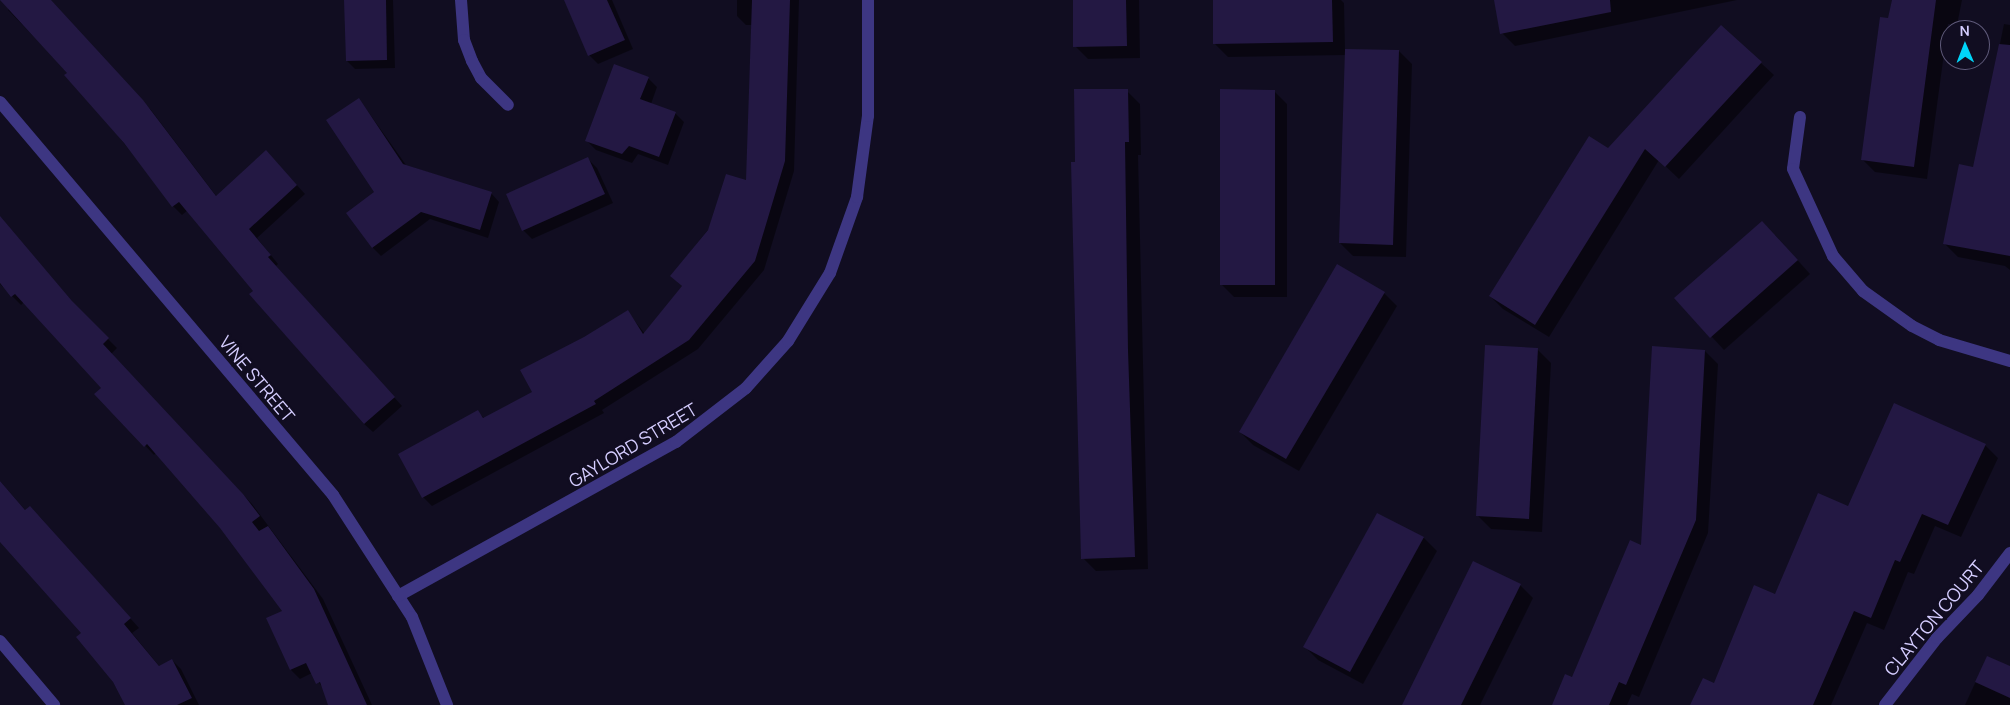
<!DOCTYPE html>
<html>
<head>
<meta charset="utf-8">
<style>
	body { margin:0 }
	#map { position:relative; width:2010px; height:705px; overflow:hidden; background:#110d21; font-family:Manrope,sans-serif }
	div>[style] { position:absolute }
	.shadow>* { inset:0; background:#0007 }
	.building>* { inset:0; background:#231843 }
	.street>* { height:12px; margin:-6px; padding:0 6px; transform-origin:6px; border-radius:6px; background:#3d3682 }
	span { translate:-50% -50%; white-space:nowrap; text-align:center; line-height:1.15; -webkit-text-stroke:4.5px #110d21; paint-order:stroke }
	.street-label { font-size:18px; color:#d5cdff }
	.north { position:absolute; left:1940px; top:20px; width:50px; height:50px; box-sizing:border-box; background:#110d21; border:1px solid #5f5a7a; border-radius:50%; rotate:359deg; font-size:14px; font-weight:700; line-height:20px; text-align:center; color:#d5cdff }
	.north::after { content:''; display:block; margin:auto; width:18px; height:22px; background:#00d4f8; clip-path:polygon(50% 0,100% 100%,50% 72%,0 100%) }
</style>
</head>
<body>
<div id="map">
	<div class="shadow">
		<i style="clip-path:polygon(19px 0,49px 0,151px 110px,217px 197px,275px 161px,305px 194px,257px 238px,278px 264px,276px 266px,402px 406px,373px 432px,364px 424px,251px 295px,255px 291px,188px 210px,182px 215px,173px 206px,69px 73px,8px 10px)"></i>
		<i style="clip-path:polygon(345px 0,393px 0,395px 68px,355px 69px,347px 61px)"></i>
		<i style="clip-path:polygon(565px 0,612px 0,633px 49px,598px 64px,589px 55px)"></i>
		<i style="clip-path:polygon(737px 0,799px 0,794px 171px,764px 270px,698px 349px,602px 410px,604px 413px,432px 506px,423px 497px,478px 412px,485px 419px,533px 393px,585px 338px,627px 311px,645px 334px,683px 287px,671px 276px,747px 181px,753px 25px,746px 25px,737px 16px)"></i>
		<i style="clip-path:polygon(1074px 0,1139px 0,1140px 58px,1088px 59px,1075px 46px)"></i>
		<i style="clip-path:polygon(1214px 0,1341px 0,1344px 3px,1345px 50px,1399px 51px,1412px 64px,1406px 257px,1353px 256px,1340px 243px,1346px 55px,1228px 57px,1215px 44px)"></i>
		<i style="clip-path:polygon(1495px 0,1737px 0,1515px 46px,1502px 33px)"></i>
		<i style="clip-path:polygon(1893px 0,1962px 0,1957px 25px,1948px 24px,1927px 179px,1875px 172px,1862px 159px)"></i>
		<i style="clip-path:polygon(2004px 24px,2010px 25px,2010px 270px,2005px 266px,1958px 257px,1945px 244px,1974px 169px)"></i>
		<i style="clip-path:polygon(1761px 63px,1774px 75px,1679px 179px,1659px 160px,1549px 337px,1503px 309px,1490px 296px,1608px 149px)"></i>
		<i style="clip-path:polygon(648px 78px,657px 87px,651px 104px,675px 113px,684px 122px,668px 165px,638px 154px,632px 163px,596px 150px,587px 141px)"></i>
		<i style="clip-path:polygon(1127px 91px,1140px 104px,1141px 155px,1138px 155px,1148px 569px,1096px 571px,1083px 558px)"></i>
		<i style="clip-path:polygon(1274px 91px,1287px 104px,1287px 297px,1234px 297px,1221px 284px)"></i>
		<i style="clip-path:polygon(359px 99px,406px 165px,491px 193px,499px 202px,488px 238px,430px 219px,381px 256px,373px 248px,347px 213px,376px 192px)"></i>
		<i style="clip-path:polygon(588px 159px,597px 168px,613px 203px,532px 239px,523px 230px)"></i>
		<i style="clip-path:polygon(0 217px,81px 312px,117px 348px,111px 354px,252px 504px,323px 599px,372px 705px,330px 705px,325px 691px,312px 673px,300px 679px,291px 670px,267px 619px,284px 611px,220px 527px,156px 453px,154px 455px,96px 394px,102px 388px,24px 302px,21px 305px,0 284px)"></i>
		<i style="clip-path:polygon(1775px 235px,1810px 274px,1724px 350px,1676px 298px)"></i>
		<i style="clip-path:polygon(1384px 293px,1397px 306px,1299px 471px,1253px 445px,1240px 432px)"></i>
		<i style="clip-path:polygon(1538px 350px,1551px 363px,1542px 532px,1491px 529px,1478px 516px)"></i>
		<i style="clip-path:polygon(1705px 351px,1718px 364px,1708px 533px,1639px 697px,1632px 694px,1627px 705px,1554px 705px,1573px 679px,1642px 546px)"></i>
		<i style="clip-path:polygon(1985px 445px,1998px 458px,1961px 537px,1935px 526px,1914px 574px,1908px 572px,1884px 630px,1867px 623px,1831px 705px,1691px 705px,1715px 685px,1776px 596px,1849px 508px)"></i>
		<i style="clip-path:polygon(0 481px,26px 511px,39px 516px,139px 628px,132px 633px,160px 667px,172px 660px,181px 669px,199px 705px,127px 705px,83px 633px,0 538px)"></i>
		<i style="clip-path:polygon(1378px 515px,1424px 538px,1437px 551px,1363px 684px,1318px 660px,1305px 647px)"></i>
		<i style="clip-path:polygon(1520px 585px,1533px 598px,1480px 705px,1403px 705px)"></i>
		<i style="clip-path:polygon(1987px 657px,2010px 667px,2010px 705px,1965px 705px)"></i>
	</div>
	<div class="building">
		<i style="clip-path:polygon(0 0,51px 0,143px 100px,216px 196px,266px 150px,297px 185px,249px 229px,271px 255px,268px 257px,395px 397px,364px 424px,249px 294px,253px 291px,179px 202px,172px 207px,124px 143px,64px 75px,67px 73px)"></i>
		<i style="clip-path:polygon(344px 0,386px 0,387px 60px,346px 61px)"></i>
		<i style="clip-path:polygon(564px 0,607px 0,625px 40px,588px 56px)"></i>
		<i style="clip-path:polygon(752px 0,790px 0,785px 161px,755px 261px,689px 340px,594px 401px,596px 404px,422px 498px,398px 454px,478px 410px,483px 418px,532px 392px,520px 370px,584px 337px,628px 310px,643px 334px,682px 286px,670px 276px,708px 230px,726px 174px,746px 180px)"></i>
		<i style="clip-path:polygon(1073px 0,1126px 0,1127px 46px,1073px 47px)"></i>
		<i style="clip-path:polygon(1213px 0,1332px 0,1333px 42px,1213px 44px)"></i>
		<i style="clip-path:polygon(1494px 0,1610px 0,1611px 12px,1500px 34px)"></i>
		<i style="clip-path:polygon(1892px 0,1936px 0,1914px 167px,1861px 160px,1880px 17px,1888px 18px)"></i>
		<i style="clip-path:polygon(1721px 25px,1762px 62px,1665px 167px,1645px 149px,1535px 325px,1489px 296px,1589px 136px,1608px 148px)"></i>
		<i style="clip-path:polygon(1999px 44px,2010px 45px,2010px 256px,1943px 244px,1959px 164px,1973px 167px)"></i>
		<i style="clip-path:polygon(1345px 49px,1399px 50px,1393px 245px,1339px 243px)"></i>
		<i style="clip-path:polygon(614px 64px,649px 77px,640px 99px,676px 112px,659px 157px,629px 146px,622px 154px,585px 141px)"></i>
		<i style="clip-path:polygon(1074px 89px,1128px 89px,1129px 142px,1125px 142px,1128px 350px,1135px 557px,1081px 559px,1071px 162px,1075px 162px)"></i>
		<i style="clip-path:polygon(1220px 89px,1275px 90px,1275px 285px,1220px 285px)"></i>
		<i style="clip-path:polygon(359px 98px,403px 164px,492px 192px,480px 230px,421px 212px,372px 248px,346px 213px,374px 192px,326px 120px)"></i>
		<i style="clip-path:polygon(588px 157px,605px 194px,522px 231px,506px 194px)"></i>
		<i style="clip-path:polygon(0 216px,72px 301px,109px 338px,103px 344px,243px 494px,260px 516px,252px 522px,259px 531px,268px 526px,314px 589px,367px 705px,328px 705px,320px 682px,316px 684px,306px 663px,290px 670px,266px 618px,282px 611px,220px 528px,147px 444px,144px 447px,94px 394px,101px 388px,15px 294px,11px 297px,0 283px)"></i>
		<i style="clip-path:polygon(1762px 221px,1798px 260px,1710px 338px,1674px 298px)"></i>
		<i style="clip-path:polygon(1337px 264px,1385px 292px,1286px 459px,1239px 432px)"></i>
		<i style="clip-path:polygon(1485px 345px,1538px 348px,1529px 519px,1476px 516px)"></i>
		<i style="clip-path:polygon(1652px 346px,1705px 350px,1696px 520px,1626px 685px,1619px 682px,1609px 705px,1552px 705px,1565px 674px,1572px 677px,1630px 540px,1641px 545px)"></i>
		<i style="clip-path:polygon(1894px 403px,1986px 444px,1948px 525px,1922px 514px,1900px 562px,1895px 560px,1871px 618px,1854px 611px,1813px 705px,1690px 705px,1703px 678px,1714px 683px,1754px 585px,1775px 594px,1818px 493px,1848px 506px)"></i>
		<i style="clip-path:polygon(0 481px,25px 510px,30px 506px,131px 618px,124px 624px,159px 666px,172px 659px,192px 698px,177px 705px,125px 705px,113px 682px,76px 637px,81px 633px,0 542px)"></i>
		<i style="clip-path:polygon(1377px 513px,1424px 537px,1350px 672px,1303px 647px)"></i>
		<i style="clip-path:polygon(1473px 561px,1521px 584px,1461px 705px,1402px 705px)"></i>
		<i style="clip-path:polygon(1987px 656px,2010px 666px,2010px 698px,1975px 682px)"></i>
	</div>
	<div class="street">
		<i style="left:461px;top:0;width:40px;rotate:85.7deg"></i>
		<i style="left:464px;top:40px;width:22px;rotate:69deg"></i>
		<i style="left:472px;top:61px;width:19px;rotate:62deg"></i>
		<i style="left:481px;top:78px;width:38px;rotate:45deg"></i>
		<i style="left:0;top:102px;width:515px;rotate:49.72deg"></i>
		<i style="left:333px;top:495px;width:145px;rotate:57.1deg"></i>
		<i style="left:412px;top:617px;width:95px;rotate:68.3deg"></i>
		<i style="left:1800px;top:117px;width:52px;rotate:97.7deg"></i>
		<i style="left:1793px;top:169px;width:96px;rotate:65.3deg"></i>
		<i style="left:1833px;top:256px;width:46px;rotate:49.4deg"></i>
		<i style="left:1863px;top:291px;width:60px;rotate:35.5deg"></i>
		<i style="left:1912px;top:326px;width:30px;rotate:27deg"></i>
		<i style="left:1939px;top:340px;width:74px;rotate:16.5deg"></i>
		<i style="left:398px;top:596px;width:318px;rotate:-29deg"></i>
		<i style="left:676px;top:442px;width:88px;rotate:-37.6deg"></i>
		<i style="left:746px;top:388px;width:63px;rotate:-48.2deg"></i>
		<i style="left:788px;top:341px;width:80px;rotate:-58.3deg"></i>
		<i style="left:830px;top:273px;width:81px;rotate:-70.4deg"></i>
		<i style="left:857px;top:197px;width:82px;rotate:-82.3deg"></i>
		<i style="left:868px;top:116px;width:116px;rotate:-90deg"></i>
		<i style="left:0;top:641px;width:84px;rotate:49.8deg"></i>
		<i style="left:1885px;top:705px;width:85px;rotate:-52.2deg"></i>
		<i style="left:1937px;top:638px;width:59px;rotate:-46.4deg"></i>
		<i style="left:1978px;top:595px;width:53px;rotate:-52.7deg"></i>
	</div>
	<div class="street-label">
		<span style="left:257px;top:379px;rotate:50deg">VINE STREET</span>
		<span style="left:633px;top:445px;rotate:-31deg">GAYLORD STREET</span>
		<span style="left:1934px;top:618px;rotate:-50deg">CLAYTON COURT</span>
	</div>
	<div class="north">N</div>
</div>
</body>
</html>
